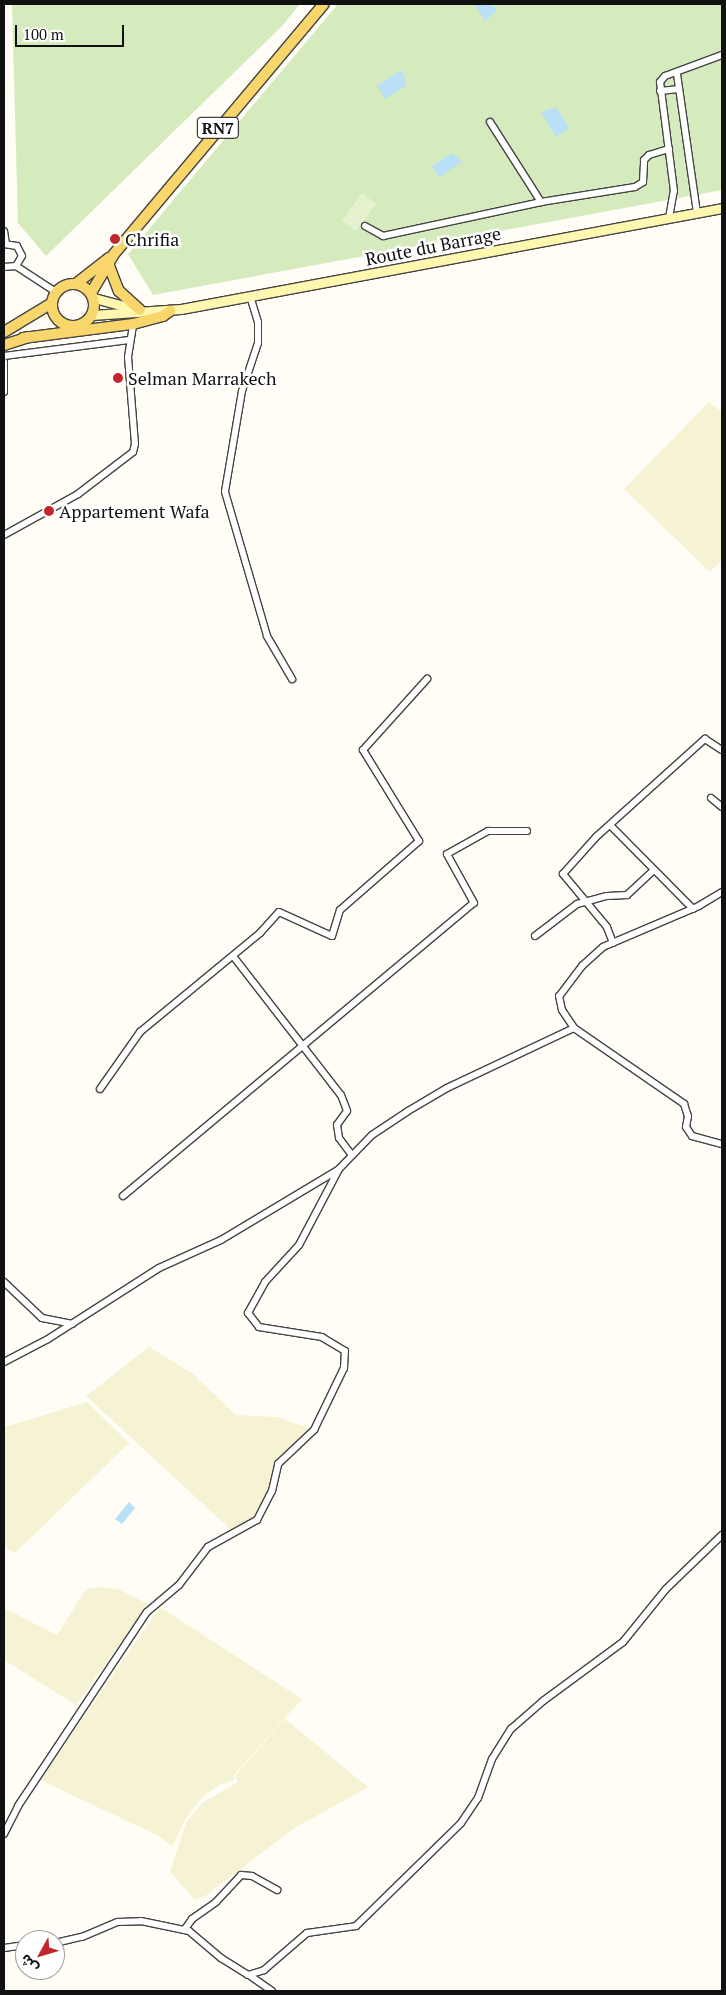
<!DOCTYPE html>
<html>
<head>
<meta charset="utf-8">
<style>
	body { margin:0 }
	#map { position:relative; width:726px; height:1995px; overflow:hidden; background:#fffdf5; font-family:"PT Serif","Noto Sans Arabic",serif }
	div>[style] { position:absolute }
	.farmland>* { inset:0; background:#f6f3d4 }
	.green>* { inset:0; background:#d5ebbd }
	.pitch>* { inset:0; background:#e6f2cf }
	.water>* { inset:0; background:#b9e0f7 }
	.roads { filter:drop-shadow(1px 0 #444) drop-shadow(-1px 0 #444) drop-shadow(0 1px #444) drop-shadow(0 -1px #444) }
	.minor>* { height:6px; margin:-3px; padding:0 3px; transform-origin:3px; border-radius:3px; background:#fff }
	.secondary>* { height:9px; margin:-4.5px; padding:0 4.5px; transform-origin:4.5px; border-radius:4.5px; background:#fff6b0 }
	.primary>* { height:10px; margin:-5px; padding:0 5px; transform-origin:5px; border-radius:5px; background:#f9d66b }
	.primary>.ring { margin:-5px; padding:0; box-sizing:content-box; background:none; border:10px solid #f9d66b; border-radius:50% }
	.dots>* { width:14px; height:14px; translate:-50% -50%; box-sizing:border-box; border:2px solid #fff; border-radius:50% }
	span { translate:-50% -50%; white-space:nowrap; text-align:center; line-height:1.15; -webkit-text-stroke:5px #fff; paint-order:stroke }
	.shield-label span { padding:1px 4px; background:#fff; border:1px solid; border-radius:4px; -webkit-text-stroke-width:0 }
	.shield-label { font-size:16px; color:#111; font-weight:700 }
	.poi-label { font-size:18px; color:#111 }
	.left { translate:0 -50%; text-align:left }
	.street-label { font-size:18px; color:#111 }
	.frame { position:absolute; inset:0; border:5px solid #111; pointer-events:none }
	.north { position:absolute; left:15px; top:1930px; width:50px; height:50px; box-sizing:border-box; background:#fff; border:1px solid #a0a0a0; border-radius:50%; rotate:231deg; font-size:14px; font-weight:700; line-height:20px; text-align:center; color:#111 }
	.north::after { content:''; display:block; margin:auto; width:18px; height:22px; background:#c4262e; clip-path:polygon(50% 0,100% 100%,50% 72%,0 100%) }
	.scale { position:absolute; left:15px; top:25px; width:109px; height:22px; box-sizing:border-box; border:2px solid #111; border-top:0; padding-left:6px; font-size:15px; line-height:18px; white-space:nowrap; color:#111; -webkit-text-stroke:4px #fff; paint-order:stroke }
</style>
</head>
<body>
<div id="map">
	<div class="farmland">
		<i style="clip-path:polygon(709px 402px,722px 412px,722px 560px,710px 572px,624px 489px)"></i>
		<i style="clip-path:polygon(149px 1347px,192px 1373px,236px 1415px,277px 1417px,314px 1430px,282px 1459px,272px 1491px,257px 1520px,243px 1528px,230px 1529px,86px 1396px)"></i>
		<i style="clip-path:polygon(87px 1402px,129px 1443px,15px 1553px,4px 1547px,4px 1427px)"></i>
		<i style="clip-path:polygon(101px 1587px,118px 1589px,148px 1604px,76px 1705px,4px 1660px,4px 1608px,57px 1635px,86px 1589px)"></i>
		<i style="clip-path:polygon(160px 1607px,302px 1699px,234px 1775px,234px 1780px,219px 1785px,203px 1796px,186px 1818px,172px 1847px,159px 1836px,40px 1780px)"></i>
		<i style="clip-path:polygon(285px 1719px,368px 1787px,293px 1829px,204px 1897px,195px 1900px,170px 1872px,186px 1823px,201px 1804px,238px 1782px,235px 1776px)"></i>
	</div>
	<div class="green">
		<i style="clip-path:polygon(12px 4px,300px 4px,281px 27px,46px 256px,18px 223px)"></i>
		<i style="clip-path:polygon(338px 4px,722px 4px,722px 190px,153px 295px,128px 254px)"></i>
	</div>
	<div class="pitch">
		<i style="clip-path:polygon(362px 193px,376px 204px,356px 231px,342px 221px)"></i>
	</div>
	<div class="water">
		<i style="clip-path:polygon(474px 4px,492px 4px,497px 11px,485px 21px)"></i>
		<i style="clip-path:polygon(402px 70px,407px 85px,385px 99px,377px 86px)"></i>
		<i style="clip-path:polygon(556px 107px,569px 128px,556px 137px,541px 112px)"></i>
		<i style="clip-path:polygon(453px 153px,462px 162px,439px 177px,432px 166px)"></i>
		<i style="clip-path:polygon(129px 1502px,135px 1508px,122px 1524px,115px 1519px)"></i>
	</div>
	<div class="roads">
		<div class="minor">
			<i style="left:677px;top:74px;width:140px;rotate:81.8deg"></i>
			<i style="left:660px;top:91px;width:19px;rotate:-6deg"></i>
			<i style="left:490px;top:122px;width:95px;rotate:57.5deg"></i>
			<i style="left:669px;top:218px;width:27px;rotate:-80deg"></i>
			<i style="left:674px;top:191px;width:110px;rotate:-97.3deg"></i>
			<i style="left:660px;top:82px;width:8px;rotate:-50deg"></i>
			<i style="left:665px;top:76px;width:61px;rotate:-20.2deg"></i>
			<i style="left:365px;top:226px;width:21px;rotate:29deg"></i>
			<i style="left:383px;top:236px;width:162px;rotate:-12.1deg"></i>
			<i style="left:541px;top:202px;width:95px;rotate:-9.1deg"></i>
			<i style="left:635px;top:187px;width:9px;rotate:-32deg"></i>
			<i style="left:643px;top:182px;width:22px;rotate:-87deg"></i>
			<i style="left:644px;top:160px;width:7px;rotate:-45deg"></i>
			<i style="left:649px;top:155px;width:21px;rotate:-17deg"></i>
			<i style="left:4px;top:231px;width:12px;rotate:81deg"></i>
			<i style="left:4px;top:244px;width:13px;rotate:9deg"></i>
			<i style="left:17px;top:246px;width:11px;rotate:63deg"></i>
			<i style="left:22px;top:256px;width:12px;rotate:121deg"></i>
			<i style="left:16px;top:266px;width:12px;rotate:175deg"></i>
			<i style="left:16px;top:266px;width:48px;rotate:33deg"></i>
			<i style="left:250px;top:296px;width:27px;rotate:73deg"></i>
			<i style="left:258px;top:322px;width:21px;rotate:90deg"></i>
			<i style="left:258px;top:343px;width:51px;rotate:108.4deg"></i>
			<i style="left:242px;top:391px;width:102px;rotate:99.6deg"></i>
			<i style="left:225px;top:492px;width:150px;rotate:73.7deg"></i>
			<i style="left:267px;top:636px;width:50px;rotate:59.8deg"></i>
			<i style="left:4px;top:356px;width:126px;rotate:-7.3deg"></i>
			<i style="left:4px;top:362px;width:30px;rotate:90deg"></i>
			<i style="left:4px;top:535px;width:85px;rotate:-29deg"></i>
			<i style="left:78px;top:494px;width:69px;rotate:-37.4deg"></i>
			<i style="left:133px;top:452px;width:8px;rotate:-76deg"></i>
			<i style="left:135px;top:444px;width:87px;rotate:-94.6deg"></i>
			<i style="left:128px;top:357px;width:33px;rotate:-81deg"></i>
			<i style="left:711px;top:798px;width:14px;rotate:39deg"></i>
			<i style="left:610px;top:825px;width:118px;rotate:45.3deg"></i>
			<i style="left:722px;top:892px;width:27px;rotate:149deg"></i>
			<i style="left:699px;top:906px;width:104px;rotate:156.9deg"></i>
			<i style="left:603px;top:947px;width:28px;rotate:138deg"></i>
			<i style="left:582px;top:966px;width:38px;rotate:127deg"></i>
			<i style="left:559px;top:996px;width:14px;rotate:78deg"></i>
			<i style="left:562px;top:1010px;width:22px;rotate:56deg"></i>
			<i style="left:574px;top:1028px;width:134px;rotate:34.6deg"></i>
			<i style="left:684px;top:1104px;width:13px;rotate:72deg"></i>
			<i style="left:688px;top:1116px;width:11px;rotate:100deg"></i>
			<i style="left:686px;top:1127px;width:11px;rotate:56deg"></i>
			<i style="left:692px;top:1136px;width:31px;rotate:15deg"></i>
			<i style="left:535px;top:936px;width:53px;rotate:-37.3deg"></i>
			<i style="left:577px;top:904px;width:31px;rotate:-15deg"></i>
			<i style="left:607px;top:896px;width:20px;rotate:-3deg"></i>
			<i style="left:627px;top:895px;width:35px;rotate:-43deg"></i>
			<i style="left:613px;top:943px;width:17px;rotate:-111deg"></i>
			<i style="left:607px;top:927px;width:69px;rotate:-129.7deg"></i>
			<i style="left:563px;top:874px;width:50px;rotate:-48.3deg"></i>
			<i style="left:596px;top:837px;width:147px;rotate:-42deg"></i>
			<i style="left:705px;top:739px;width:20px;rotate:33deg"></i>
			<i style="left:233px;top:956px;width:176px;rotate:52.2deg"></i>
			<i style="left:341px;top:1095px;width:17px;rotate:69deg"></i>
			<i style="left:347px;top:1111px;width:17px;rotate:126deg"></i>
			<i style="left:337px;top:1125px;width:13px;rotate:81deg"></i>
			<i style="left:339px;top:1138px;width:21px;rotate:53deg"></i>
			<i style="left:100px;top:1089px;width:70px;rotate:-54.9deg"></i>
			<i style="left:140px;top:1032px;width:156px;rotate:-39.5deg"></i>
			<i style="left:260px;top:933px;width:28px;rotate:-48deg"></i>
			<i style="left:279px;top:912px;width:58px;rotate:24.4deg"></i>
			<i style="left:332px;top:936px;width:27px;rotate:-73deg"></i>
			<i style="left:340px;top:910px;width:105px;rotate:-41.1deg"></i>
			<i style="left:419px;top:841px;width:107px;rotate:-121.6deg"></i>
			<i style="left:363px;top:750px;width:96px;rotate:-48deg"></i>
			<i style="left:123px;top:1196px;width:457px;rotate:-39.9deg"></i>
			<i style="left:474px;top:903px;width:56px;rotate:-118.9deg"></i>
			<i style="left:447px;top:854px;width:47px;rotate:-29.3deg"></i>
			<i style="left:488px;top:831px;width:39px"></i>
			<i style="left:4px;top:1282px;width:52px;rotate:43.5deg"></i>
			<i style="left:42px;top:1318px;width:31px;rotate:11deg"></i>
			<i style="left:4px;top:1362px;width:50px;rotate:-27.6deg"></i>
			<i style="left:48px;top:1339px;width:132px;rotate:-32.6deg"></i>
			<i style="left:159px;top:1268px;width:68px;rotate:-24.3deg"></i>
			<i style="left:221px;top:1240px;width:136px;rotate:-30.9deg"></i>
			<i style="left:4px;top:1834px;width:31px;rotate:-63deg"></i>
			<i style="left:18px;top:1806px;width:233px;rotate:-56.4deg"></i>
			<i style="left:147px;top:1612px;width:42px;rotate:-40.2deg"></i>
			<i style="left:179px;top:1585px;width:48px;rotate:-52.7deg"></i>
			<i style="left:208px;top:1547px;width:56px;rotate:-28.9deg"></i>
			<i style="left:257px;top:1520px;width:33px;rotate:-63deg"></i>
			<i style="left:272px;top:1491px;width:28px;rotate:-77deg"></i>
			<i style="left:278px;top:1464px;width:50px;rotate:-43.4deg"></i>
			<i style="left:314px;top:1430px;width:69px;rotate:-64.2deg"></i>
			<i style="left:344px;top:1368px;width:17px;rotate:-87deg"></i>
			<i style="left:345px;top:1351px;width:27px;rotate:-149deg"></i>
			<i style="left:322px;top:1337px;width:64px;rotate:-171deg"></i>
			<i style="left:259px;top:1327px;width:18px;rotate:-128deg"></i>
			<i style="left:248px;top:1313px;width:35px;rotate:-61deg"></i>
			<i style="left:265px;top:1282px;width:50px;rotate:-47.4deg"></i>
			<i style="left:299px;top:1245px;width:86px;rotate:-62.2deg"></i>
			<i style="left:339px;top:1169px;width:47px;rotate:-45.9deg"></i>
			<i style="left:372px;top:1135px;width:43px;rotate:-33.7deg"></i>
			<i style="left:408px;top:1111px;width:45px;rotate:-30.5deg"></i>
			<i style="left:447px;top:1088px;width:140px;rotate:-25.3deg"></i>
			<i style="left:185px;top:1929px;width:12px;rotate:-55deg"></i>
			<i style="left:192px;top:1919px;width:29px;rotate:-35deg"></i>
			<i style="left:216px;top:1902px;width:37px;rotate:-47deg"></i>
			<i style="left:241px;top:1875px;width:11px;rotate:5deg"></i>
			<i style="left:252px;top:1876px;width:29px;rotate:29deg"></i>
			<i style="left:55px;top:1943px;width:28px;rotate:-13deg"></i>
			<i style="left:82px;top:1937px;width:39px;rotate:-23deg"></i>
			<i style="left:118px;top:1922px;width:23px;rotate:-2deg"></i>
			<i style="left:141px;top:1921px;width:49px;rotate:11.8deg"></i>
			<i style="left:189px;top:1931px;width:42px;rotate:40.2deg"></i>
			<i style="left:221px;top:1958px;width:32px;rotate:32deg"></i>
			<i style="left:248px;top:1975px;width:17px;rotate:-17deg"></i>
			<i style="left:264px;top:1970px;width:57px;rotate:-40.7deg"></i>
			<i style="left:307px;top:1933px;width:49px;rotate:-8.1deg"></i>
			<i style="left:356px;top:1926px;width:147px;rotate:-44.4deg"></i>
			<i style="left:461px;top:1823px;width:30px;rotate:-56deg"></i>
			<i style="left:478px;top:1798px;width:41px;rotate:-70.3deg"></i>
			<i style="left:492px;top:1759px;width:36px;rotate:-58deg"></i>
			<i style="left:511px;top:1729px;width:43px;rotate:-41.2deg"></i>
			<i style="left:543px;top:1701px;width:99px;rotate:-36.4deg"></i>
			<i style="left:623px;top:1642px;width:68px;rotate:-50.9deg"></i>
			<i style="left:666px;top:1589px;width:78px;rotate:-44deg"></i>
			<i style="left:4px;top:1948px;width:21px;rotate:-8deg"></i>
			<i style="left:249px;top:1975px;width:28px;rotate:35deg"></i>
		</div>
		<div class="secondary">
			<i style="left:94px;top:298px;width:47px;rotate:14.9deg"></i>
			<i style="left:92px;top:315px;width:89px;rotate:-3.9deg"></i>
			<i style="left:181px;top:309px;width:550px;rotate:-10.57deg"></i>
		</div>
		<div class="primary">
			<i style="left:108px;top:263px;width:30px;rotate:69deg"></i>
			<i style="left:119px;top:291px;width:28px;rotate:42deg"></i>
			<i style="left:77px;top:283px;width:41px;rotate:-38deg"></i>
			<i class="ring" style="left:52px;top:284px;width:32px;height:32px"></i>
			<i style="left:91px;top:293px;width:45px;rotate:-59.5deg"></i>
			<i style="left:114px;top:254px;width:326px;rotate:-50deg"></i>
			<i style="left:4px;top:332px;width:56px;rotate:-31.1deg"></i>
			<i style="left:23px;top:338px;width:111px;rotate:-7.3deg"></i>
			<i style="left:133px;top:324px;width:31px;rotate:-15deg"></i>
			<i style="left:163px;top:316px;width:9px;rotate:-36deg"></i>
			<i style="left:4px;top:345px;width:26px;rotate:-18deg"></i>
		</div>
	</div>
	<div class="dots">
		<i style="left:115px;top:239px;background:#c4262e"></i>
		<i style="left:118px;top:378px;background:#c4262e"></i>
		<i style="left:49px;top:511px;background:#c4262e"></i>
	</div>
	<div class="shield-label">
		<span style="left:218px;top:128px">RN7</span>
	</div>
	<div class="poi-label">
		<span class="left" style="left:125px;top:239px">Chrifia</span>
		<span class="left" style="left:128px;top:378px">Selman Marrakech</span>
		<span class="left" style="left:59px;top:511px">Appartement Wafa</span>
	</div>
	<div class="street-label">
		<span style="left:433px;top:246px;rotate:-11deg">Route du Barrage</span>
	</div>
	<div class="frame"></div>
	<div class="north">ش</div>
	<div class="scale">100 m</div>
</div>
</body>
</html>
